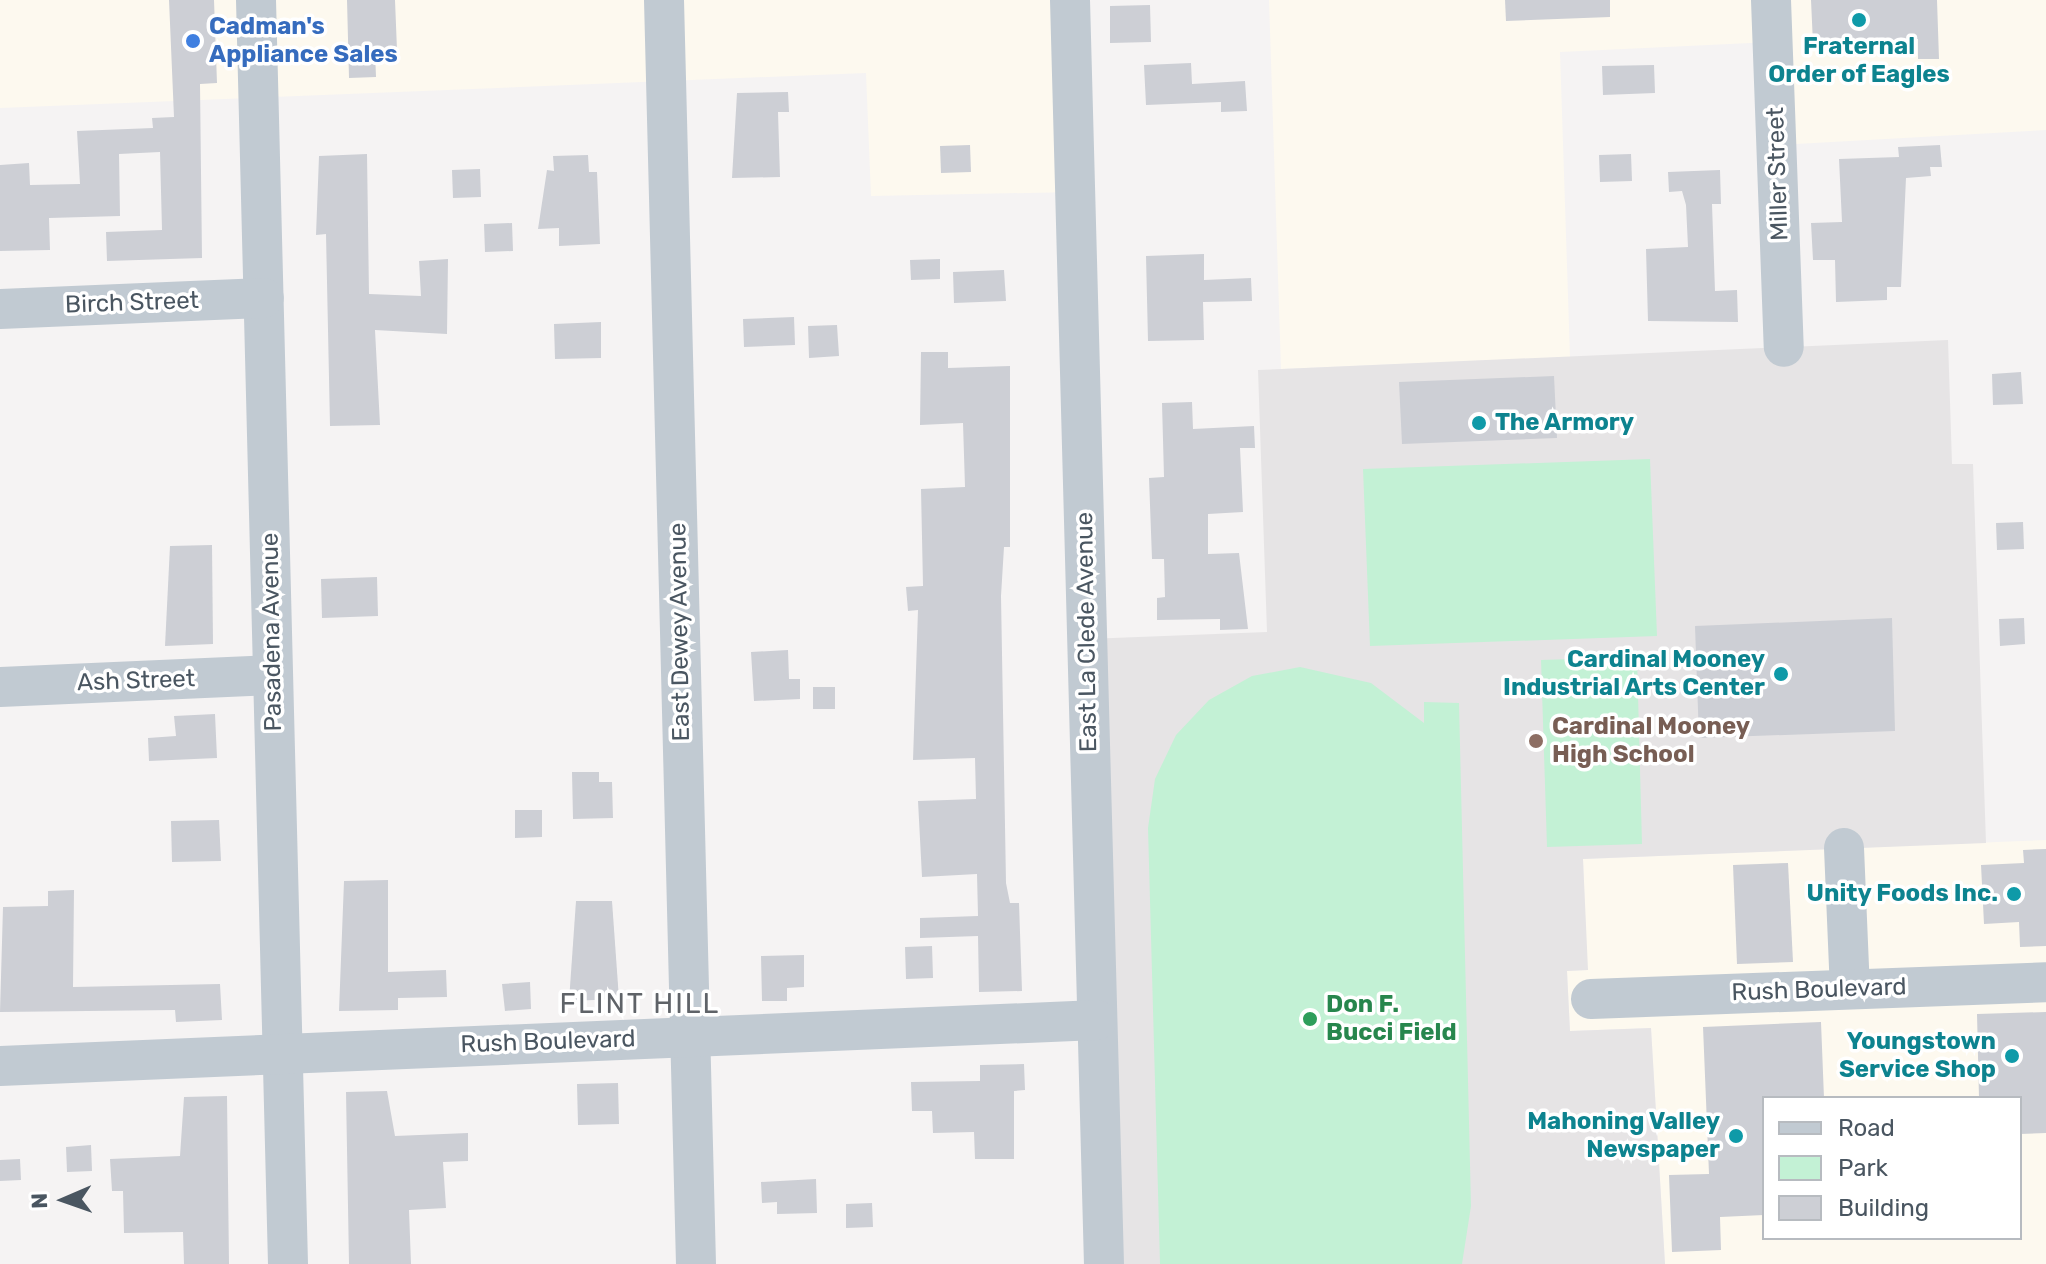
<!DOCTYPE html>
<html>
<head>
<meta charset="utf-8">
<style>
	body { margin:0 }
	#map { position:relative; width:2046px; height:1264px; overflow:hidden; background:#f5f3f3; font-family:Rubik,sans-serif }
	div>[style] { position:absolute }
	.commercial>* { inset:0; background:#fdf9ef }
	.education>* { inset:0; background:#e6e4e5 }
	.green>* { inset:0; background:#c3f1d5 }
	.building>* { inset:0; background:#cdcfd5 }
	.minor>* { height:40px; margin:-20px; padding:0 20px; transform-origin:20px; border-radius:20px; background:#c1cad2 }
	.dots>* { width:22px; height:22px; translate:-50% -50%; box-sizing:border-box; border:4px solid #fff; border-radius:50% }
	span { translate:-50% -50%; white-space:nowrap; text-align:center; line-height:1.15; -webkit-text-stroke:7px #fff; paint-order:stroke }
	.shop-label { font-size:24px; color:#366cbe; font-weight:700 }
	.left { translate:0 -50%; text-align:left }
	.culture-label { font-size:24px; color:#0d838f; font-weight:700 }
	.right { translate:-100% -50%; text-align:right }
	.street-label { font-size:24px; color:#4a5661 }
	.education-label { font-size:24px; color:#785e54; font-weight:700 }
	.leisure-label { font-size:24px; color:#27864d; font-weight:700 }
	.quarter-label { font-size:28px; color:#5f6368; letter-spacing:2px }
	.legend { position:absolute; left:1762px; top:1096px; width:260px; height:144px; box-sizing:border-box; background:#fff; border:2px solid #b7bbc0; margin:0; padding:10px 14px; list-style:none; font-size:24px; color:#4a5661 }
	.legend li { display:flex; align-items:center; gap:16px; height:40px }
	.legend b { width:40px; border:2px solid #b7bbc0 }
	.north { position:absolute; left:24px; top:1160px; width:80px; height:80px; -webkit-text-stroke:6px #fff; paint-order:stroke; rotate:268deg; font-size:22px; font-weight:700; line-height:32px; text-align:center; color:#4a5661 }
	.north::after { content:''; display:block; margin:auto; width:28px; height:36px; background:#4a5661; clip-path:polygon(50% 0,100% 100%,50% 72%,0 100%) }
</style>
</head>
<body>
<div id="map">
	<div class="commercial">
		<i style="clip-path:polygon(0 0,1070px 0,1075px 192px,871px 196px,866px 73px,0 108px)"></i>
		<i style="clip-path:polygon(1269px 0,2046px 0,2046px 130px,1777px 145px,1772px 42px,1560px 52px,1570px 357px,1281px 369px)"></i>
		<i style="clip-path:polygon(evenodd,2046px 840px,2046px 1264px,1665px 1264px,1651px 1028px,1570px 1031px,1567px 971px,1587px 970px,1583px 859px,2046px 840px,1764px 1098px,2020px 1098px,2020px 1238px,1764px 1238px,1764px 1098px)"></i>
	</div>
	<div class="education">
		<i style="clip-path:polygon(1948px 340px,1952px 464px,1973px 464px,1986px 843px,1583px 859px,1588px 970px,1567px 971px,1570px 1031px,1651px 1028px,1665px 1264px,1104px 1264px,1087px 639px,1267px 632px,1258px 370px)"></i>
	</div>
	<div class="green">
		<i style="clip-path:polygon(1650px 459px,1657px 636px,1370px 646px,1363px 469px)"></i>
		<i style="clip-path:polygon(1637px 657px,1642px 844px,1547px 847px,1541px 660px)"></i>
		<i style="clip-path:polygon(1300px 667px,1371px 683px,1424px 723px,1424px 702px,1459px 703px,1471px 1206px,1462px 1264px,1160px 1264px,1148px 828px,1155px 779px,1176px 735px,1209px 700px,1252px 676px)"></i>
	</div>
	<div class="building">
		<i style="clip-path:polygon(169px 0,214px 0,217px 83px,200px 84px,202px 258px,107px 261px,106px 232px,162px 230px,160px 152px,119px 154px,120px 216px,49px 218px,50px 250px,0 251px,0 165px,29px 163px,30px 185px,80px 184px,77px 131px,153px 128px,152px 118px,174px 117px)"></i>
		<i style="clip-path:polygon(347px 0,395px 0,397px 50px,375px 51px,376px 77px,349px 78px)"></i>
		<i style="clip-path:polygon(1505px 0,1610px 0,1610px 17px,1506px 21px)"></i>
		<i style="clip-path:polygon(1811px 0,1937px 0,1939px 59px,1918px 59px,1918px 39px,1813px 44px)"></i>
		<i style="clip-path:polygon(1150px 5px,1151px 42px,1110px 43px,1110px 6px)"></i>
		<i style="clip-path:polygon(1191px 63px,1192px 84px,1245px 81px,1247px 111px,1221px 112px,1221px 102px,1146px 105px,1144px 65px)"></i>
		<i style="clip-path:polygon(1654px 65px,1655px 93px,1603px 95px,1602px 66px)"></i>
		<i style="clip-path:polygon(788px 92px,789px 112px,778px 112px,780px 177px,732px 178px,737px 93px)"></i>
		<i style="clip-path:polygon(970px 145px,971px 172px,941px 173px,940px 146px)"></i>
		<i style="clip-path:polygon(1940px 145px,1942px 167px,1930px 167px,1931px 176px,1906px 178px,1901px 287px,1887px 287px,1887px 300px,1836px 302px,1835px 260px,1813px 260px,1811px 223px,1842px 222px,1839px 159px,1899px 157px,1898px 147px)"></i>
		<i style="clip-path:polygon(367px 154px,369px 294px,421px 296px,419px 261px,448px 259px,447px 334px,375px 330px,380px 425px,330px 426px,326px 234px,316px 235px,319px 156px)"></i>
		<i style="clip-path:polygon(1631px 154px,1632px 181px,1600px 182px,1599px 155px)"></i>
		<i style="clip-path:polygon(588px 155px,589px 172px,597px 172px,600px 244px,559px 246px,559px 228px,538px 229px,547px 170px,554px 171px,553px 156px)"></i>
		<i style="clip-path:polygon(480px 169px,481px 197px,453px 198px,452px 170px)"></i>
		<i style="clip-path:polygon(1720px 170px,1721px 204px,1712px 204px,1715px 291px,1737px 290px,1738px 322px,1648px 321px,1646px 249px,1688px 247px,1686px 205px,1682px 191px,1669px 192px,1668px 172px)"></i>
		<i style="clip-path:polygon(512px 223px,513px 251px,485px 252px,484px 224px)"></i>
		<i style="clip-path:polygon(1204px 254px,1204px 280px,1251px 278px,1252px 301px,1203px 302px,1204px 340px,1148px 341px,1146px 256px)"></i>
		<i style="clip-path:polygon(940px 259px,940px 279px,911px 280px,910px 260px)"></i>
		<i style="clip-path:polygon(1004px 270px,1006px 301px,954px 303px,953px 272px)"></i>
		<i style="clip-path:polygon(794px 317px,795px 345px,744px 347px,743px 319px)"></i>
		<i style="clip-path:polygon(601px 322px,601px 358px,555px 359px,554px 324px)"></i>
		<i style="clip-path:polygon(837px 325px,839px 356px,809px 358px,808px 326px)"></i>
		<i style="clip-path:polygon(921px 352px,948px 352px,948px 368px,1010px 366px,1010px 547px,1004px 547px,1001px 596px,1006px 883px,1010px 903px,1019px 903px,1022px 991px,979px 992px,978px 936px,920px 938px,920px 918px,978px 916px,977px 874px,922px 877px,918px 801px,976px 799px,975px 758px,913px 760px,918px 610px,908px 611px,906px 587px,923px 586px,921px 489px,965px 487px,963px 423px,920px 425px)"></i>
		<i style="clip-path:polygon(2021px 372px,2023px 404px,1993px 405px,1992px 374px)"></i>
		<i style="clip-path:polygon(1554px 376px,1557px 438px,1402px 444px,1399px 382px)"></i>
		<i style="clip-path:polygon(1192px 402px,1193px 429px,1254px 426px,1255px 448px,1240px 448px,1243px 512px,1208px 514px,1208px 554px,1239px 553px,1248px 629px,1220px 630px,1220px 619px,1157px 620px,1157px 598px,1165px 597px,1164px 559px,1152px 559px,1149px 478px,1164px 477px,1162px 403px)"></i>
		<i style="clip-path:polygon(2023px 522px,2024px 549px,1997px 550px,1996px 523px)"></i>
		<i style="clip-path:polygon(212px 545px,213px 644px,165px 646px,170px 546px)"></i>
		<i style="clip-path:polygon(377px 577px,378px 616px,322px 618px,321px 579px)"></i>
		<i style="clip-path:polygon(1892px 618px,1895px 731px,1699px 738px,1695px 626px)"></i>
		<i style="clip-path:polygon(2024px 618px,2025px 644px,2000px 646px,1999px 619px)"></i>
		<i style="clip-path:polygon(788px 650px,789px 679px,800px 679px,800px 699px,754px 701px,751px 652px)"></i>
		<i style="clip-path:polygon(813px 687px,835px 687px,835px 709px,813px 709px)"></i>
		<i style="clip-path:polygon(215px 714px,217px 758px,149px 761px,148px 738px,176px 736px,174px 716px)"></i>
		<i style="clip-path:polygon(572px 772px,599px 772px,599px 782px,612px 782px,613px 818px,573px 819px)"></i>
		<i style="clip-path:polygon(515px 810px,542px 810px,542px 837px,515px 838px)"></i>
		<i style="clip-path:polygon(219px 820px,221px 861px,172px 862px,171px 821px)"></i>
		<i style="clip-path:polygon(2046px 849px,2046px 946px,2020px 947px,2019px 922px,1984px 924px,1981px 865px,2024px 863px,2023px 850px)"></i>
		<i style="clip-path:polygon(1788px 863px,1793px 962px,1737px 964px,1733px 865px)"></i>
		<i style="clip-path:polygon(388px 880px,388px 972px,446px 970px,447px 997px,398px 998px,398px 1010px,339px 1011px,344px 881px)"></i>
		<i style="clip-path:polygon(74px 890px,73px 987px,220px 984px,222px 1020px,176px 1022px,175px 1010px,0 1012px,3px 907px,48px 906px,48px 891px)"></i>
		<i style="clip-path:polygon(576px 901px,612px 901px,619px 999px,569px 1001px)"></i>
		<i style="clip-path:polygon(932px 946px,933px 978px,906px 979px,905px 947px)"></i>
		<i style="clip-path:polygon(804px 955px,804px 987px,787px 988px,787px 1001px,762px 1001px,761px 956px)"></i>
		<i style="clip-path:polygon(530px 982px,531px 1009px,505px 1011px,502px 984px)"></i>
		<i style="clip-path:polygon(2046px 1012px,2046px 1133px,2020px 1134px,2020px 1098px,1979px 1098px,1977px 1014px)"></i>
		<i style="clip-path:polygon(1821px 1022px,1824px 1098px,1764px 1098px,1764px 1215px,1720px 1217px,1721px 1250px,1672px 1252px,1669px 1175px,1709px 1174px,1703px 1027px)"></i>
		<i style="clip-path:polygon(1024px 1064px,1025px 1090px,1014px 1091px,1014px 1159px,975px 1159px,974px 1132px,933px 1133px,932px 1111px,912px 1111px,911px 1082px,980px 1081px,980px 1065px)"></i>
		<i style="clip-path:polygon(618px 1083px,619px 1124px,578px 1125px,577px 1084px)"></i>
		<i style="clip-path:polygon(387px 1091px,395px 1136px,468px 1133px,468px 1161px,443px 1162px,446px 1208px,409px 1210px,411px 1264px,349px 1264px,346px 1092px)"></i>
		<i style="clip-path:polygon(227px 1096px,229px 1264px,184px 1264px,183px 1232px,124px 1233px,123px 1191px,112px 1191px,110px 1159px,180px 1156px,184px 1097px)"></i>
		<i style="clip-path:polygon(91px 1145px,92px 1171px,67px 1172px,66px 1147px)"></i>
		<i style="clip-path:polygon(20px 1159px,21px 1180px,0 1181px,0 1160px)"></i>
		<i style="clip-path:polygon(816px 1179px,817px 1213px,777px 1214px,777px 1202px,762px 1203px,761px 1182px)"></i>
		<i style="clip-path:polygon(872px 1203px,873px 1227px,846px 1228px,846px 1204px)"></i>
	</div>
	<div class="minor">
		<i style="left:256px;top:0;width:1264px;rotate:88.55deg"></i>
		<i style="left:664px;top:0;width:1264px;rotate:88.55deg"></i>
		<i style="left:1070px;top:0;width:1264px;rotate:88.46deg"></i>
		<i style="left:1771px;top:0;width:347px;rotate:87.9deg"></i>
		<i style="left:0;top:309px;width:264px;rotate:-2.4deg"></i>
		<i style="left:0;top:687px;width:273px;rotate:-2.5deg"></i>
		<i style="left:1844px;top:848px;width:141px;rotate:87.6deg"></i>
		<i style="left:1591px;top:999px;width:455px;rotate:-2.1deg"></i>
		<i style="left:0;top:1066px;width:1098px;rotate:-2.4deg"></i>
	</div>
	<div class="dots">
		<i style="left:1859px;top:20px;background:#0f9aa8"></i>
		<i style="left:193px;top:41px;background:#3f7fe0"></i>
		<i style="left:1479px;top:423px;background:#0f9aa8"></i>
		<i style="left:1781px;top:674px;background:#0f9aa8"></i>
		<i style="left:1536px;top:741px;background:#8d6e63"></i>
		<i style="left:2014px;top:894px;background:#0f9aa8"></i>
		<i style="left:1310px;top:1019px;background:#2e9e5b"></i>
		<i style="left:2012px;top:1056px;background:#0f9aa8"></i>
		<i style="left:1736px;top:1136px;background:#0f9aa8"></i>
	</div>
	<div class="shop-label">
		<span class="left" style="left:209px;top:41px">Cadman's<br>Appliance Sales</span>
	</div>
	<div class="culture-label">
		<span style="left:1859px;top:61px">Fraternal<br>Order of Eagles</span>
		<span class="left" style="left:1495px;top:423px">The Armory</span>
		<span class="right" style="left:1765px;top:674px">Cardinal Mooney<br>Industrial Arts Center</span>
		<span class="right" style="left:1998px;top:894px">Unity Foods Inc.</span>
		<span class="right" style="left:1996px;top:1056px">Youngstown<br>Service Shop</span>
		<span class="right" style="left:1720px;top:1136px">Mahoning Valley<br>Newspaper</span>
	</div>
	<div class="street-label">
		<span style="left:1778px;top:174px;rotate:-92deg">Miller Street</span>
		<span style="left:132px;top:303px;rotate:-2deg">Birch Street</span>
		<span style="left:272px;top:632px;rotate:-91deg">Pasadena Avenue</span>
		<span style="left:680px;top:632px;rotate:-91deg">East Dewey Avenue</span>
		<span style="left:1087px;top:632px;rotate:-91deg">East La Clede Avenue</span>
		<span style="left:136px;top:681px;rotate:-2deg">Ash Street</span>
		<span style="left:1819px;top:990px;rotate:-2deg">Rush Boulevard</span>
		<span style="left:548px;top:1042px;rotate:-2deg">Rush Boulevard</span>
	</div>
	<div class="education-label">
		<span class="left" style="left:1552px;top:741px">Cardinal Mooney<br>High School</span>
	</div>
	<div class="leisure-label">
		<span class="left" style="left:1326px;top:1019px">Don F.<br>Bucci Field</span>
	</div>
	<div class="quarter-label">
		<span style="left:640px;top:1004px">FLINT HILL</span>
	</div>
	<ul class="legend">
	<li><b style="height:10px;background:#c1cad2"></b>Road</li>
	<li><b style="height:22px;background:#c3f1d5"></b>Park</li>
	<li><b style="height:22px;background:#cdcfd5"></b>Building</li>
	</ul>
	<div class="north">N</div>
</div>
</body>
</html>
